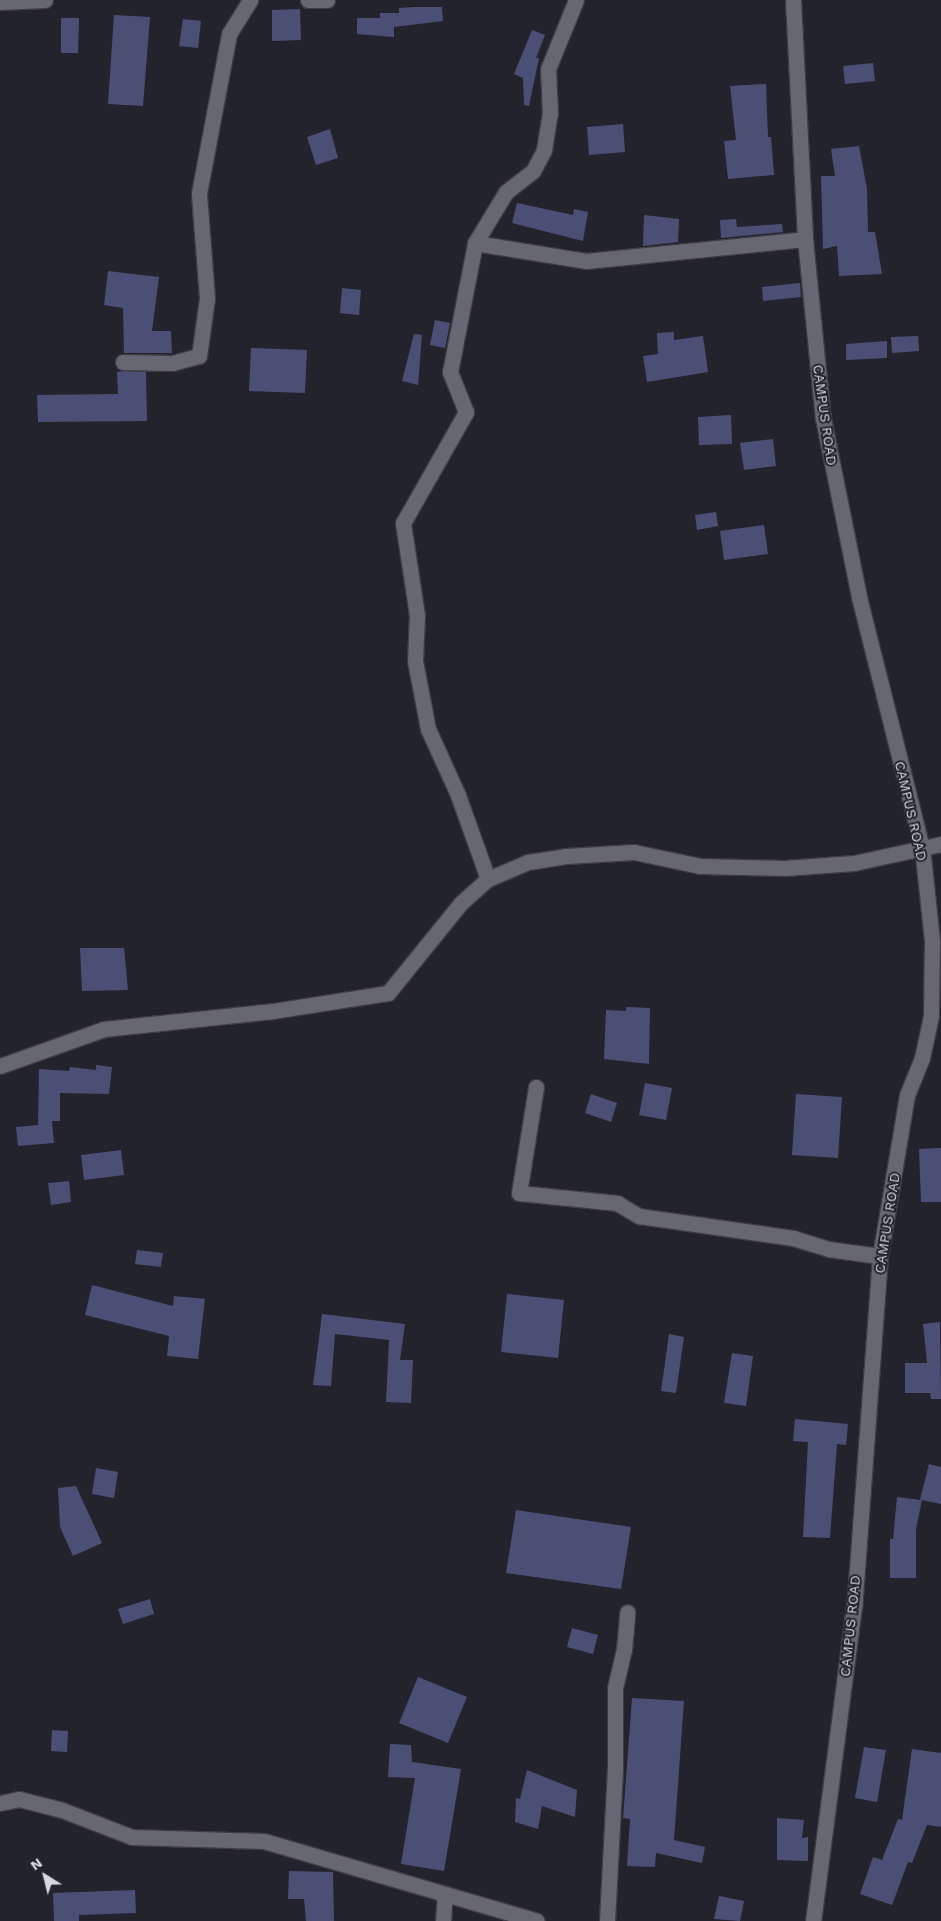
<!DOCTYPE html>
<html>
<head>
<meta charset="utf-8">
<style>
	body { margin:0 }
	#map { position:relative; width:941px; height:1921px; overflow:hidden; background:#23232d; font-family:"Work Sans",sans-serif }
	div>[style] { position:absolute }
	.building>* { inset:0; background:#4c4f75 }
	.roads { filter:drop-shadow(1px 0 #3e3d45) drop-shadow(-1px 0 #3e3d45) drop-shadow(0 1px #3e3d45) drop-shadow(0 -1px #3e3d45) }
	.minor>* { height:15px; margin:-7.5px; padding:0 7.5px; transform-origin:7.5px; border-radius:7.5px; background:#676773 }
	span { translate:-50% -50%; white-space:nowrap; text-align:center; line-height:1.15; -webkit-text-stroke:4px #23232d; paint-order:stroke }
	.street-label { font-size:14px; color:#d8d8df }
	.north { position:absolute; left:20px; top:1851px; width:50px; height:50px; -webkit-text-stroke:4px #23232d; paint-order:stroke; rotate:324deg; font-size:14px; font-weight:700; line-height:20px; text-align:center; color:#d8d8df }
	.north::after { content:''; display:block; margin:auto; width:18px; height:22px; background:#d8d8df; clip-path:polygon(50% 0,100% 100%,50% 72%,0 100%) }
</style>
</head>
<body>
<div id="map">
	<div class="building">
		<i style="clip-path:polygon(414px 7px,442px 7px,443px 21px,394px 27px,394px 37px,357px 34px,357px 18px,380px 18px,380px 13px,399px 13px,399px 8px)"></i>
		<i style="clip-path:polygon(300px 9px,301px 40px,272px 41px,272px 10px)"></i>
		<i style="clip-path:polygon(114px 15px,150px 17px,143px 106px,108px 104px)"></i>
		<i style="clip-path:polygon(61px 18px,79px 18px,78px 53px,61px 53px)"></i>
		<i style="clip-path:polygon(183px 19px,201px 21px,198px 48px,179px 46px)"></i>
		<i style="clip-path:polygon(532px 30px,545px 35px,536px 58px,539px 58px,529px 106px,524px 105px,523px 78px,514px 74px)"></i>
		<i style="clip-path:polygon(873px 63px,875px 81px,845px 84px,843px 66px)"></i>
		<i style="clip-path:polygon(766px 84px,768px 137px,771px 137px,774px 175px,728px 179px,724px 141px,736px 140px,730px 86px)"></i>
		<i style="clip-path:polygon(623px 124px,625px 152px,589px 155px,587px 127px)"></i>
		<i style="clip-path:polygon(330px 129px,338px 158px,316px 165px,307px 137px)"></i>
		<i style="clip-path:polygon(859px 146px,867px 189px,868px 232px,875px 232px,882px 274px,839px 276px,837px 246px,823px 249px,821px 176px,835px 176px,831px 149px)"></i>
		<i style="clip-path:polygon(517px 203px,573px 215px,574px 209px,588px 212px,583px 241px,512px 223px)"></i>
		<i style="clip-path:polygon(644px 215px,679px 219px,678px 242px,643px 246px)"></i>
		<i style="clip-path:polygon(736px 219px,737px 227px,782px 224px,783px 232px,721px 238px,720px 220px)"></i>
		<i style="clip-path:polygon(108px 271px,159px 277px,152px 331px,171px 331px,172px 353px,124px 353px,123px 308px,104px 305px)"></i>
		<i style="clip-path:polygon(800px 283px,801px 297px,763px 301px,762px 287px)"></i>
		<i style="clip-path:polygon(342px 288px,361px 290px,359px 315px,340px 313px)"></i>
		<i style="clip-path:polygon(435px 320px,450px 323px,445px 348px,430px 345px)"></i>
		<i style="clip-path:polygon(674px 332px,674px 340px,703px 336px,708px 372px,647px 382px,643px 356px,658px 354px,657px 333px)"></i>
		<i style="clip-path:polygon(414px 334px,422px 335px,418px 385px,402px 381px)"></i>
		<i style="clip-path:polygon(918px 336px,919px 351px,892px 353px,891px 337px)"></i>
		<i style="clip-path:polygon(887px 341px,887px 358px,846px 360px,846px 344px)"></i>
		<i style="clip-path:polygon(251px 348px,307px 350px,305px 393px,249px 391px)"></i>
		<i style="clip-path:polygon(125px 371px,146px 372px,147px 421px,38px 422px,37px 395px,118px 394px,117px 372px)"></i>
		<i style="clip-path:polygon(731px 415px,732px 444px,699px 445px,698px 417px)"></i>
		<i style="clip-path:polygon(773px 439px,776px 466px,744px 470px,740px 443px)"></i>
		<i style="clip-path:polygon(716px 512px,718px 526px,697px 530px,695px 515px)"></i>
		<i style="clip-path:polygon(764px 525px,768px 554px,724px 560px,720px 531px)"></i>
		<i style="clip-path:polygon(80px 948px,124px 948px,128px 990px,82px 991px)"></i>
		<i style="clip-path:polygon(626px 1007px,650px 1008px,649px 1064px,604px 1059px,606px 1010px,626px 1011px)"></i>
		<i style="clip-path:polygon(96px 1065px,112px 1067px,109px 1094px,60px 1093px,60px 1121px,52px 1121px,54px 1143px,18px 1146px,16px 1127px,38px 1125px,39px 1069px,69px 1071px,70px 1067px,96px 1070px)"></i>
		<i style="clip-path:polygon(645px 1083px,672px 1088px,666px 1120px,639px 1115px)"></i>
		<i style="clip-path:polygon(591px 1094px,617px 1103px,611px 1122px,585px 1113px)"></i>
		<i style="clip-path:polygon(796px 1094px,842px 1097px,838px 1158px,792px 1155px)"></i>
		<i style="clip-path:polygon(941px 1148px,941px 1202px,921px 1202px,919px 1149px)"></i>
		<i style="clip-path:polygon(121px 1150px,124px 1175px,84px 1180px,81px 1155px)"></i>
		<i style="clip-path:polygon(69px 1181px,71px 1202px,51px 1205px,48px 1183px)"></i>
		<i style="clip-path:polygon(137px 1250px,163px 1253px,161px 1267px,135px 1264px)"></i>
		<i style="clip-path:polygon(92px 1285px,173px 1306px,174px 1296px,205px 1299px,198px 1359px,167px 1356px,169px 1336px,85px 1315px)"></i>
		<i style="clip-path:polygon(507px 1294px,564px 1300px,558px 1358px,501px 1352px)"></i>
		<i style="clip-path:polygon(322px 1314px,405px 1324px,400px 1360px,413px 1360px,411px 1403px,386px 1402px,389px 1340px,335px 1334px,331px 1386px,313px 1385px)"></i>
		<i style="clip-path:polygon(940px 1322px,941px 1399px,931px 1399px,930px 1393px,905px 1393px,905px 1363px,927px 1363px,923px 1324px)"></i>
		<i style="clip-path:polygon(669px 1334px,684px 1337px,676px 1393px,661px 1391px)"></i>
		<i style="clip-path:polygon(732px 1353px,753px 1356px,746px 1406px,724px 1403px)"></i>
		<i style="clip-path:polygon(795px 1419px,848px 1424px,846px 1445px,837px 1444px,830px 1538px,803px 1537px,808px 1442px,793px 1441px)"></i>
		<i style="clip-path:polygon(929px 1464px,941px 1467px,941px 1504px,922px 1500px,916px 1529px,916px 1578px,890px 1578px,890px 1539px,893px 1539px,897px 1497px,920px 1500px)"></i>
		<i style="clip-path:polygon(96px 1468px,118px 1472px,114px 1498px,92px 1494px)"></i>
		<i style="clip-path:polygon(76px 1486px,102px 1543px,73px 1556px,60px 1527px,58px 1488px)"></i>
		<i style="clip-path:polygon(516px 1510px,631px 1527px,621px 1589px,506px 1573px)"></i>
		<i style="clip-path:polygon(150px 1599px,154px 1614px,123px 1624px,118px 1609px)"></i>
		<i style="clip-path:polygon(572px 1628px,598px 1635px,593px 1654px,567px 1647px)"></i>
		<i style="clip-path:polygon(418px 1677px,467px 1697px,448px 1743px,399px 1723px)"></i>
		<i style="clip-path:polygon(632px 1698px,684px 1701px,674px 1840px,705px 1847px,702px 1863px,656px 1853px,655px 1867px,627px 1866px,630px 1819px,623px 1818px)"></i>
		<i style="clip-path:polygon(52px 1730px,68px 1731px,67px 1752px,51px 1751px)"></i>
		<i style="clip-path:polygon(390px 1744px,411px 1745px,412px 1762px,461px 1769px,444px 1871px,401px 1864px,415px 1778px,388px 1777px)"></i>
		<i style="clip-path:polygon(864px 1747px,886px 1750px,877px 1802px,855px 1798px)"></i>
		<i style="clip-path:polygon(912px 1749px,941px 1753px,941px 1827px,927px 1825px,912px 1863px,908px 1862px,892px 1905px,860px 1894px,873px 1857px,882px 1860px,898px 1819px,902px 1820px)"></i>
		<i style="clip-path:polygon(527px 1770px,577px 1790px,575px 1817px,542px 1806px,538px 1829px,515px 1822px,516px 1798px,520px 1799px)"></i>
		<i style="clip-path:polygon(777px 1818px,804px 1820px,802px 1838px,808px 1837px,808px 1861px,777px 1860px)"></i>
		<i style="clip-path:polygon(289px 1871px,333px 1872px,334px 1921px,306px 1921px,304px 1899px,288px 1899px)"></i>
		<i style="clip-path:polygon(135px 1890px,136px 1913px,79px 1915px,79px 1921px,54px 1921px,53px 1893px)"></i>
		<i style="clip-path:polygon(719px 1896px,744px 1901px,740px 1921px,714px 1919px)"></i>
	</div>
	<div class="roads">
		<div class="minor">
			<i style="left:308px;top:0;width:19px"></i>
			<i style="left:793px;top:0;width:239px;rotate:87.1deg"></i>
			<i style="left:805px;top:239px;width:180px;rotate:84.3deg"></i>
			<i style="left:823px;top:418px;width:183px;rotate:78.6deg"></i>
			<i style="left:859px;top:597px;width:258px;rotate:75.9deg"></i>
			<i style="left:922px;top:847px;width:95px;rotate:83.9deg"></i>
			<i style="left:932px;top:941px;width:75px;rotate:90.8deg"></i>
			<i style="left:931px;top:1016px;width:43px;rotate:102.1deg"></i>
			<i style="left:922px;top:1058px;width:40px;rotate:112deg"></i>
			<i style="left:907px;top:1095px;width:163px;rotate:99.5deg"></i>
			<i style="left:880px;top:1256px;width:351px;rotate:94.2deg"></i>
			<i style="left:854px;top:1606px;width:318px;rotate:97.4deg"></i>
			<i style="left:0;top:2px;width:45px;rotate:-2.5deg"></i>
			<i style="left:475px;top:243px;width:112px;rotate:9.2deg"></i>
			<i style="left:586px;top:261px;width:220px;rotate:-5.7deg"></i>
			<i style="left:123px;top:362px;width:49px;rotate:1.2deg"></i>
			<i style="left:172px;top:363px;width:28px;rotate:-15deg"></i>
			<i style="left:199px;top:356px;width:59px;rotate:-82.1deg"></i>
			<i style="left:207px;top:298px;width:105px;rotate:-94.4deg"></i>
			<i style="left:199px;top:193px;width:162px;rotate:-79.3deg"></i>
			<i style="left:229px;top:34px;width:40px;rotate:-58deg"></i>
			<i style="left:488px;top:879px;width:89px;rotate:-109.7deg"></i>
			<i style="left:458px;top:795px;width:72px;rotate:-114.4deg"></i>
			<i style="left:428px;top:729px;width:69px;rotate:-100.8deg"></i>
			<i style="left:415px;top:661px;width:46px;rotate:-87.5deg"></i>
			<i style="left:417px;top:615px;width:93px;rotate:-98.7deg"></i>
			<i style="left:403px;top:523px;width:128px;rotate:-60.4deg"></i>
			<i style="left:466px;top:412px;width:43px;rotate:-111.8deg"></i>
			<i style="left:450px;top:372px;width:131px;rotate:-79deg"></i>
			<i style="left:475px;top:243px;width:60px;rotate:-58.7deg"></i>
			<i style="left:506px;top:192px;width:34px;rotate:-38deg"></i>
			<i style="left:533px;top:171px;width:24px;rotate:-62deg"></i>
			<i style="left:544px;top:150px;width:36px;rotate:-81deg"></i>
			<i style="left:550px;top:114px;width:45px;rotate:-92.5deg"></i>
			<i style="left:548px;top:69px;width:74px;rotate:-67.9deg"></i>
			<i style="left:0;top:1066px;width:110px;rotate:-19.6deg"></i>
			<i style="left:104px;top:1029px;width:170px;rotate:-6.1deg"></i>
			<i style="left:273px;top:1011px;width:116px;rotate:-8.9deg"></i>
			<i style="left:388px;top:993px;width:116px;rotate:-51deg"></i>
			<i style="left:461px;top:903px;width:36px;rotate:-42deg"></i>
			<i style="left:488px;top:879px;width:43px;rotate:-23deg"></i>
			<i style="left:528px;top:862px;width:38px;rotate:-9deg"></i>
			<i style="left:566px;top:856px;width:68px;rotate:-3.4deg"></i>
			<i style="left:634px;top:852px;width:67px;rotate:12deg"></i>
			<i style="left:700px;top:866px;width:85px;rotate:1.3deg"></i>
			<i style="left:785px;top:868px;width:69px;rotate:-4.1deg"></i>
			<i style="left:854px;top:863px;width:89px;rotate:-12.3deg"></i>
			<i style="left:536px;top:1087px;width:107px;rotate:99.1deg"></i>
			<i style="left:519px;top:1193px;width:99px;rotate:5.8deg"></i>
			<i style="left:617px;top:1203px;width:26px;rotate:31deg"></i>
			<i style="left:639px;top:1216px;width:156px;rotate:8.1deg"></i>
			<i style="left:793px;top:1238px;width:37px;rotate:17deg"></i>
			<i style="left:828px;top:1249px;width:52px;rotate:7.7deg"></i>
			<i style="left:0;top:1803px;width:19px;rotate:-12deg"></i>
			<i style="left:19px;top:1799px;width:44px;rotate:14.3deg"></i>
			<i style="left:62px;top:1810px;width:75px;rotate:21.1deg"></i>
			<i style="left:132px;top:1837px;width:132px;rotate:1.7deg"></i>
			<i style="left:264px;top:1841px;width:284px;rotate:16.3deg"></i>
			<i style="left:443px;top:1921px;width:27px;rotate:-86deg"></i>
			<i style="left:607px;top:1921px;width:153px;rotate:-87deg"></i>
			<i style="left:615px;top:1768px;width:80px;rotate:-90deg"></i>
			<i style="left:615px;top:1688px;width:39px;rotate:-77deg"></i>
			<i style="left:624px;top:1650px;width:38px;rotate:-85deg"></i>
		</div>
	</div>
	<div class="street-label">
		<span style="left:825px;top:415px;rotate:82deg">CAMPUS ROAD</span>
		<span style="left:911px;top:811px;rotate:77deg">CAMPUS ROAD</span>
		<span style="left:887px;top:1223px;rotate:-81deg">CAMPUS ROAD</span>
		<span style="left:850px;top:1626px;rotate:-84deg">CAMPUS ROAD</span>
	</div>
	<div class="north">N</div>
</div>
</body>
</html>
